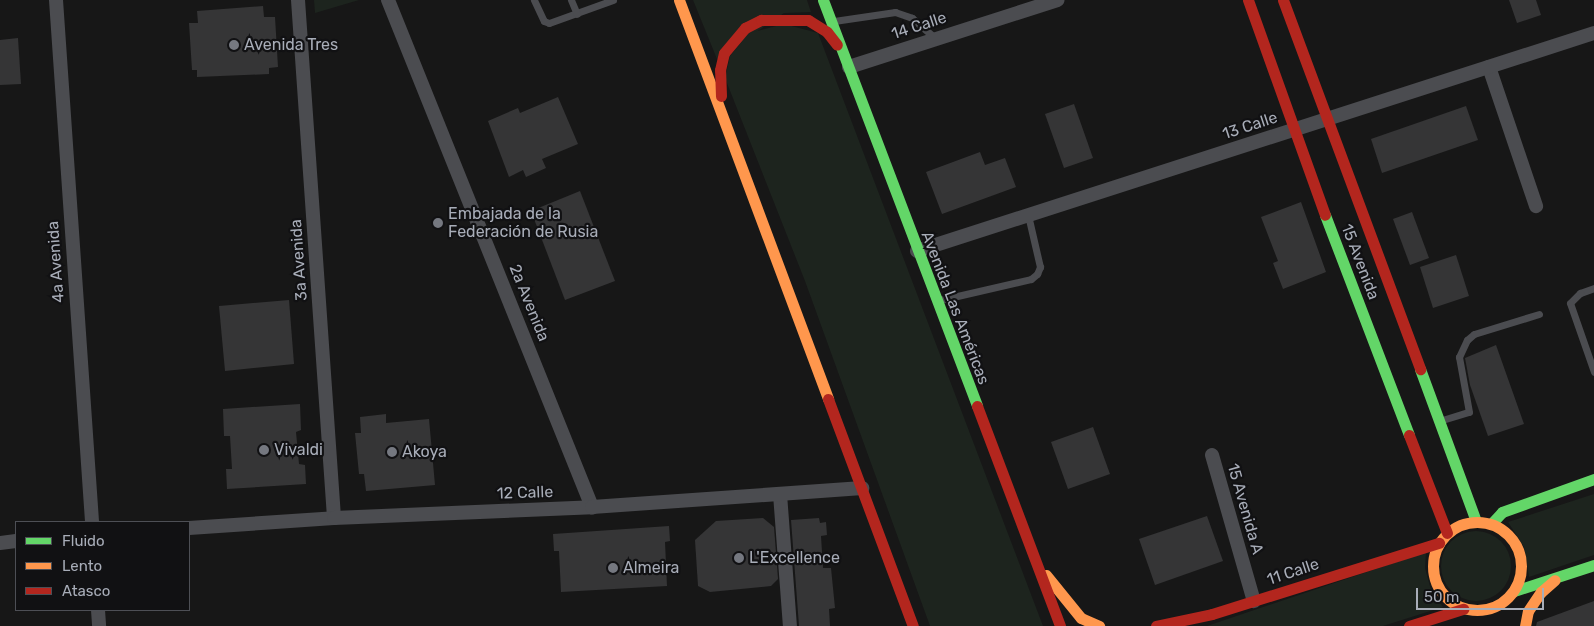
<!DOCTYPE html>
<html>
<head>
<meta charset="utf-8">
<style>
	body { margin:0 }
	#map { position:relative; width:1594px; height:626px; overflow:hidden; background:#171717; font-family:Rubik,sans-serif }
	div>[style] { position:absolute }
	.green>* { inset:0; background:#1d241e }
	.round { border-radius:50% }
	.building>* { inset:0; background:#353536 }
	.lane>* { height:7px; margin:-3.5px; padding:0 3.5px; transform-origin:3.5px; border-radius:3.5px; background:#4b4c50 }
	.street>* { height:14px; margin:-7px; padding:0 7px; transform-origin:7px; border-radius:7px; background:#4b4c50 }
	.fast>* { height:11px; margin:-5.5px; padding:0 5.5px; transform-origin:5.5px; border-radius:5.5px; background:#63d668 }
	.slow>* { height:11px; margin:-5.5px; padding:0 5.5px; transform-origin:5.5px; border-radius:5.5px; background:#ff974d }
	.slow>.ring { margin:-5.5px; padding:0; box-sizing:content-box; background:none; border:11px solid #ff974d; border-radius:50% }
	.jam>* { height:11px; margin:-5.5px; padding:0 5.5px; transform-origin:5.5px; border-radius:5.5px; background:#b3261e }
	.dots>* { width:14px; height:14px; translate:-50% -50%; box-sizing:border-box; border:2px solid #111113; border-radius:50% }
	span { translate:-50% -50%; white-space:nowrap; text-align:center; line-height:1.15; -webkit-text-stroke:4.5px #111113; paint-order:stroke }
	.street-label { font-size:16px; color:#a8adb8 }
	.poi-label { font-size:16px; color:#a8adb8 }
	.left { translate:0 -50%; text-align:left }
	.legend { position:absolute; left:15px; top:521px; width:175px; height:90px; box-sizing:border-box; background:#111113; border:1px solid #4d4f55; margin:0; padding:6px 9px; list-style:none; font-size:15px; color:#a8adb8 }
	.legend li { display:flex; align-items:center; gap:10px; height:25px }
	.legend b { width:25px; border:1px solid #4d4f55 }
	.scale { position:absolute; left:1416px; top:588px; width:128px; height:22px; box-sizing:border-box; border:2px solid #a8adb8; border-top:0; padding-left:6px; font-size:15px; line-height:18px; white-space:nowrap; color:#a8adb8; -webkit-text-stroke:4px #111113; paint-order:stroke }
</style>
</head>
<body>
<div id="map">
	<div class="green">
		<i style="clip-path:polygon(314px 0,359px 0,315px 13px)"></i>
		<i style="clip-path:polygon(693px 0,807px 0,811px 12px,784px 13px,717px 59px)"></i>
		<i style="clip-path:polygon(784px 24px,818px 33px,1043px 626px,930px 626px,805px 281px,725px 78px,730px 56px,749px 33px)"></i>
		<i style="clip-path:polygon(1594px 494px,1594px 555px,1529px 577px,1524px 547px,1508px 522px)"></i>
		<i class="round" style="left:1441px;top:531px;width:70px;height:70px"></i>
		<i style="clip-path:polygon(1426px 552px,1425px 568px,1431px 590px,1443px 607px,1383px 626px,1207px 626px)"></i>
	</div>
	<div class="building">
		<i style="clip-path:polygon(1509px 0,1536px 0,1541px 15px,1517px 23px)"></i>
		<i style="clip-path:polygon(263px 6px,264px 17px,275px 17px,278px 67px,269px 68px,269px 74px,197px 77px,197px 70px,192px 70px,189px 23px,198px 23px,197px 11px)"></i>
		<i style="clip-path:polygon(18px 38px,21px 84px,0 85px,0 40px)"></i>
		<i style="clip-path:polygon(558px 97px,578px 144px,542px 159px,546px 168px,526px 177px,523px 170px,509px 177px,488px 121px,518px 108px,520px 113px)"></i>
		<i style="clip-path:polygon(1074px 104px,1093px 158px,1064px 168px,1045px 114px)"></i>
		<i style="clip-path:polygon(1466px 106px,1478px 140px,1382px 173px,1371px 139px)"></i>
		<i style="clip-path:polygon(980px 152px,985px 165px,1005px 158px,1016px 187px,942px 214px,926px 172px)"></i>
		<i style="clip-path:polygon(580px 191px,615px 281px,565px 300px,531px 211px)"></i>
		<i style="clip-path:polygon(1301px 202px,1326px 272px,1283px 289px,1273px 263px,1278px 261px,1261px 217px)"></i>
		<i style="clip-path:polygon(1412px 212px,1429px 258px,1410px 265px,1393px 219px)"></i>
		<i style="clip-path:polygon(1456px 255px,1469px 296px,1433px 308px,1420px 267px)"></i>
		<i style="clip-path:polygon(289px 300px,294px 364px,225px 371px,219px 306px)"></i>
		<i style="clip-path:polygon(1496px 345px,1524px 424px,1488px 436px,1470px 385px,1465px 358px)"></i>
		<i style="clip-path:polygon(300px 404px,301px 430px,296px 432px,299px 464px,305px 465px,306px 484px,227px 489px,226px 469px,232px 469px,230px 436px,224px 436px,223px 409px)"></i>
		<i style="clip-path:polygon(386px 414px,386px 423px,429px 419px,435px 485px,366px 491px,364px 474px,359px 474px,355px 433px,361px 433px,360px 417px)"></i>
		<i style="clip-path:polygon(1093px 427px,1110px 474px,1068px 489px,1051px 442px)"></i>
		<i style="clip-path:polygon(1207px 516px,1223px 561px,1155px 585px,1139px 539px)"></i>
		<i style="clip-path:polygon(763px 518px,774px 527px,778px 579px,771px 586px,710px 592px,698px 586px,695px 540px,716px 521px)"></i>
		<i style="clip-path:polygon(819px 518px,820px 523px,826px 522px,827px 535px,821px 536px,823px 568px,831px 568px,835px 608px,829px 609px,830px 626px,799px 626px,791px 520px)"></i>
		<i style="clip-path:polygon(669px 526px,670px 541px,665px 542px,667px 586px,561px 592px,559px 551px,554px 551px,553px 534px)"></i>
		<i style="clip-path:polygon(1594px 601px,1594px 626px,1536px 626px,1537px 622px)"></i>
	</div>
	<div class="lane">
		<i style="left:534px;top:0;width:23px;rotate:65deg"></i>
		<i style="left:544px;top:21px;width:5px;rotate:22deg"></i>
		<i style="left:549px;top:23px;width:68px;rotate:-19.8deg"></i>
		<i style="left:571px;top:0;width:15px;rotate:67deg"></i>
		<i style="left:834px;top:21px;width:62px;rotate:-8.4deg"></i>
		<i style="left:895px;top:12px;width:18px;rotate:19deg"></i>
		<i style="left:912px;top:18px;width:32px;rotate:41deg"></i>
		<i style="left:1594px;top:288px;width:15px;rotate:160deg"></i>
		<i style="left:1580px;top:293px;width:14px;rotate:135deg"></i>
		<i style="left:1570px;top:303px;width:73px;rotate:70.8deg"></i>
		<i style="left:940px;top:300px;width:93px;rotate:-13deg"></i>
		<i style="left:1031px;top:279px;width:8px;rotate:-40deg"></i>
		<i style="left:1037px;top:274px;width:8px;rotate:-67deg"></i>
		<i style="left:1040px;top:267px;width:53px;rotate:-103deg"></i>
		<i style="left:1439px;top:421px;width:31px;rotate:-17deg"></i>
		<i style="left:1469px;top:412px;width:56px;rotate:-100.3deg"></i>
		<i style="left:1459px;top:357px;width:19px;rotate:-65deg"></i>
		<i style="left:1467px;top:340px;width:9px;rotate:-41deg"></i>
		<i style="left:1474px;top:334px;width:68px;rotate:-17.1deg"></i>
	</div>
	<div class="street">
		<i style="left:56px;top:0;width:523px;rotate:86.05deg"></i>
		<i style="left:298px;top:0;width:519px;rotate:86.02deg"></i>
		<i style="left:388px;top:0;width:547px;rotate:68.08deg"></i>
		<i style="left:849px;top:67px;width:219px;rotate:-17.8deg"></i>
		<i style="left:1489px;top:67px;width:147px;rotate:71.3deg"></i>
		<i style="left:917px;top:251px;width:711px;rotate:-17.85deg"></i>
		<i style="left:1212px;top:455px;width:152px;rotate:74deg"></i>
		<i style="left:780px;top:494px;width:132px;rotate:85.7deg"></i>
		<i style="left:189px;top:528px;width:145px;rotate:-3.9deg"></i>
		<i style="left:334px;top:518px;width:258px;rotate:-2.4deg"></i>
		<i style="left:592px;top:507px;width:271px;rotate:-4deg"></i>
		<i style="left:0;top:543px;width:16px;rotate:-7deg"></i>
		<i style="left:98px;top:610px;width:16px;rotate:86deg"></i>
	</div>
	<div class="fast">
		<i style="left:823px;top:0;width:434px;rotate:69.2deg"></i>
		<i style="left:1325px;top:215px;width:235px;rotate:69.1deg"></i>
		<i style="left:1420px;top:369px;width:162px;rotate:69.8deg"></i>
		<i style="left:1491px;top:524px;width:16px;rotate:-47deg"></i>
		<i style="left:1502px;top:512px;width:98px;rotate:-19.7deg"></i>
		<i style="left:1514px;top:591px;width:84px;rotate:-18deg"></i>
	</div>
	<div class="slow">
		<i style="left:679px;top:0;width:426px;rotate:69.5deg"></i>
		<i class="ring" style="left:1433px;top:522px;width:77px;height:77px"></i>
		<i style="left:1046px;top:575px;width:55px;rotate:50.9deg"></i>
		<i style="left:1081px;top:618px;width:20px;rotate:24deg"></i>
		<i style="left:1525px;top:626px;width:15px;rotate:-79deg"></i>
		<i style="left:1528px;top:611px;width:23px;rotate:-56deg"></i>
		<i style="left:1541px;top:592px;width:18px;rotate:-41deg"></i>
	</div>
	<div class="jam">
		<i style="left:1248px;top:0;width:228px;rotate:70.3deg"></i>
		<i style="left:1283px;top:0;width:394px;rotate:69.6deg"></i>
		<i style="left:721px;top:96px;width:26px;rotate:-92deg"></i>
		<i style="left:720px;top:70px;width:17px;rotate:-77deg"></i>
		<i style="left:724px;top:53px;width:33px;rotate:-50deg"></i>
		<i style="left:745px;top:28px;width:18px;rotate:-27deg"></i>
		<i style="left:761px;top:20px;width:47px"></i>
		<i style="left:808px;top:20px;width:22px;rotate:32deg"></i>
		<i style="left:827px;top:32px;width:16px;rotate:52deg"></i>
		<i style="left:828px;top:399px;width:242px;rotate:69.5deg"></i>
		<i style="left:977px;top:406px;width:235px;rotate:69.3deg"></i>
		<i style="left:1409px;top:435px;width:105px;rotate:68.8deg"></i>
		<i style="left:1156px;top:626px;width:57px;rotate:-12.1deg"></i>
		<i style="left:1212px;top:614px;width:238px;rotate:-17.4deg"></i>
		<i style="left:1409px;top:626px;width:57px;rotate:-17.5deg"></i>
	</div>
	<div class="dots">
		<i style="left:234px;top:45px;background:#757880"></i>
		<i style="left:438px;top:223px;background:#757880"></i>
		<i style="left:264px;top:450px;background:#757880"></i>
		<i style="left:392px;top:452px;background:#757880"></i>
		<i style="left:739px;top:558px;background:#757880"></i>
		<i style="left:613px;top:568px;background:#757880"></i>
	</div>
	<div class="street-label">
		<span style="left:919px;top:26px;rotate:-18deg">14 Calle</span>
		<span style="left:1250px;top:126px;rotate:-18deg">13 Calle</span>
		<span style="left:299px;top:260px;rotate:-94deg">3a Avenida</span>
		<span style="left:56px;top:262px;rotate:-94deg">4a Avenida</span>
		<span style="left:1360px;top:262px;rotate:69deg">15 Avenida</span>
		<span style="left:529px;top:303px;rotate:68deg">2a Avenida</span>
		<span style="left:955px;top:308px;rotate:69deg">Avenida Las Américas</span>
		<span style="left:525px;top:493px;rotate:-2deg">12 Calle</span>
		<span style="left:1245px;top:509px;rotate:74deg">15 Avenida A</span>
		<span style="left:1293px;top:572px;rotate:-18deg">11 Calle</span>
	</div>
	<div class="poi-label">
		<span class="left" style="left:244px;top:45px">Avenida Tres</span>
		<span class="left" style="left:448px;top:223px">Embajada de la<br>Federación de Rusia</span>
		<span class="left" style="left:274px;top:450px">Vivaldi</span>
		<span class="left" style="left:402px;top:452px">Akoya</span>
		<span class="left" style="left:749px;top:558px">L'Excellence</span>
		<span class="left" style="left:623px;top:568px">Almeira</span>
	</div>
	<ul class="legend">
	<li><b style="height:6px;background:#63d668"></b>Fluido</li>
	<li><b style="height:6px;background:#ff974d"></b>Lento</li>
	<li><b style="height:6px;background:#b3261e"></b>Atasco</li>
	</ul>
	<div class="scale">50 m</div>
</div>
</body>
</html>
